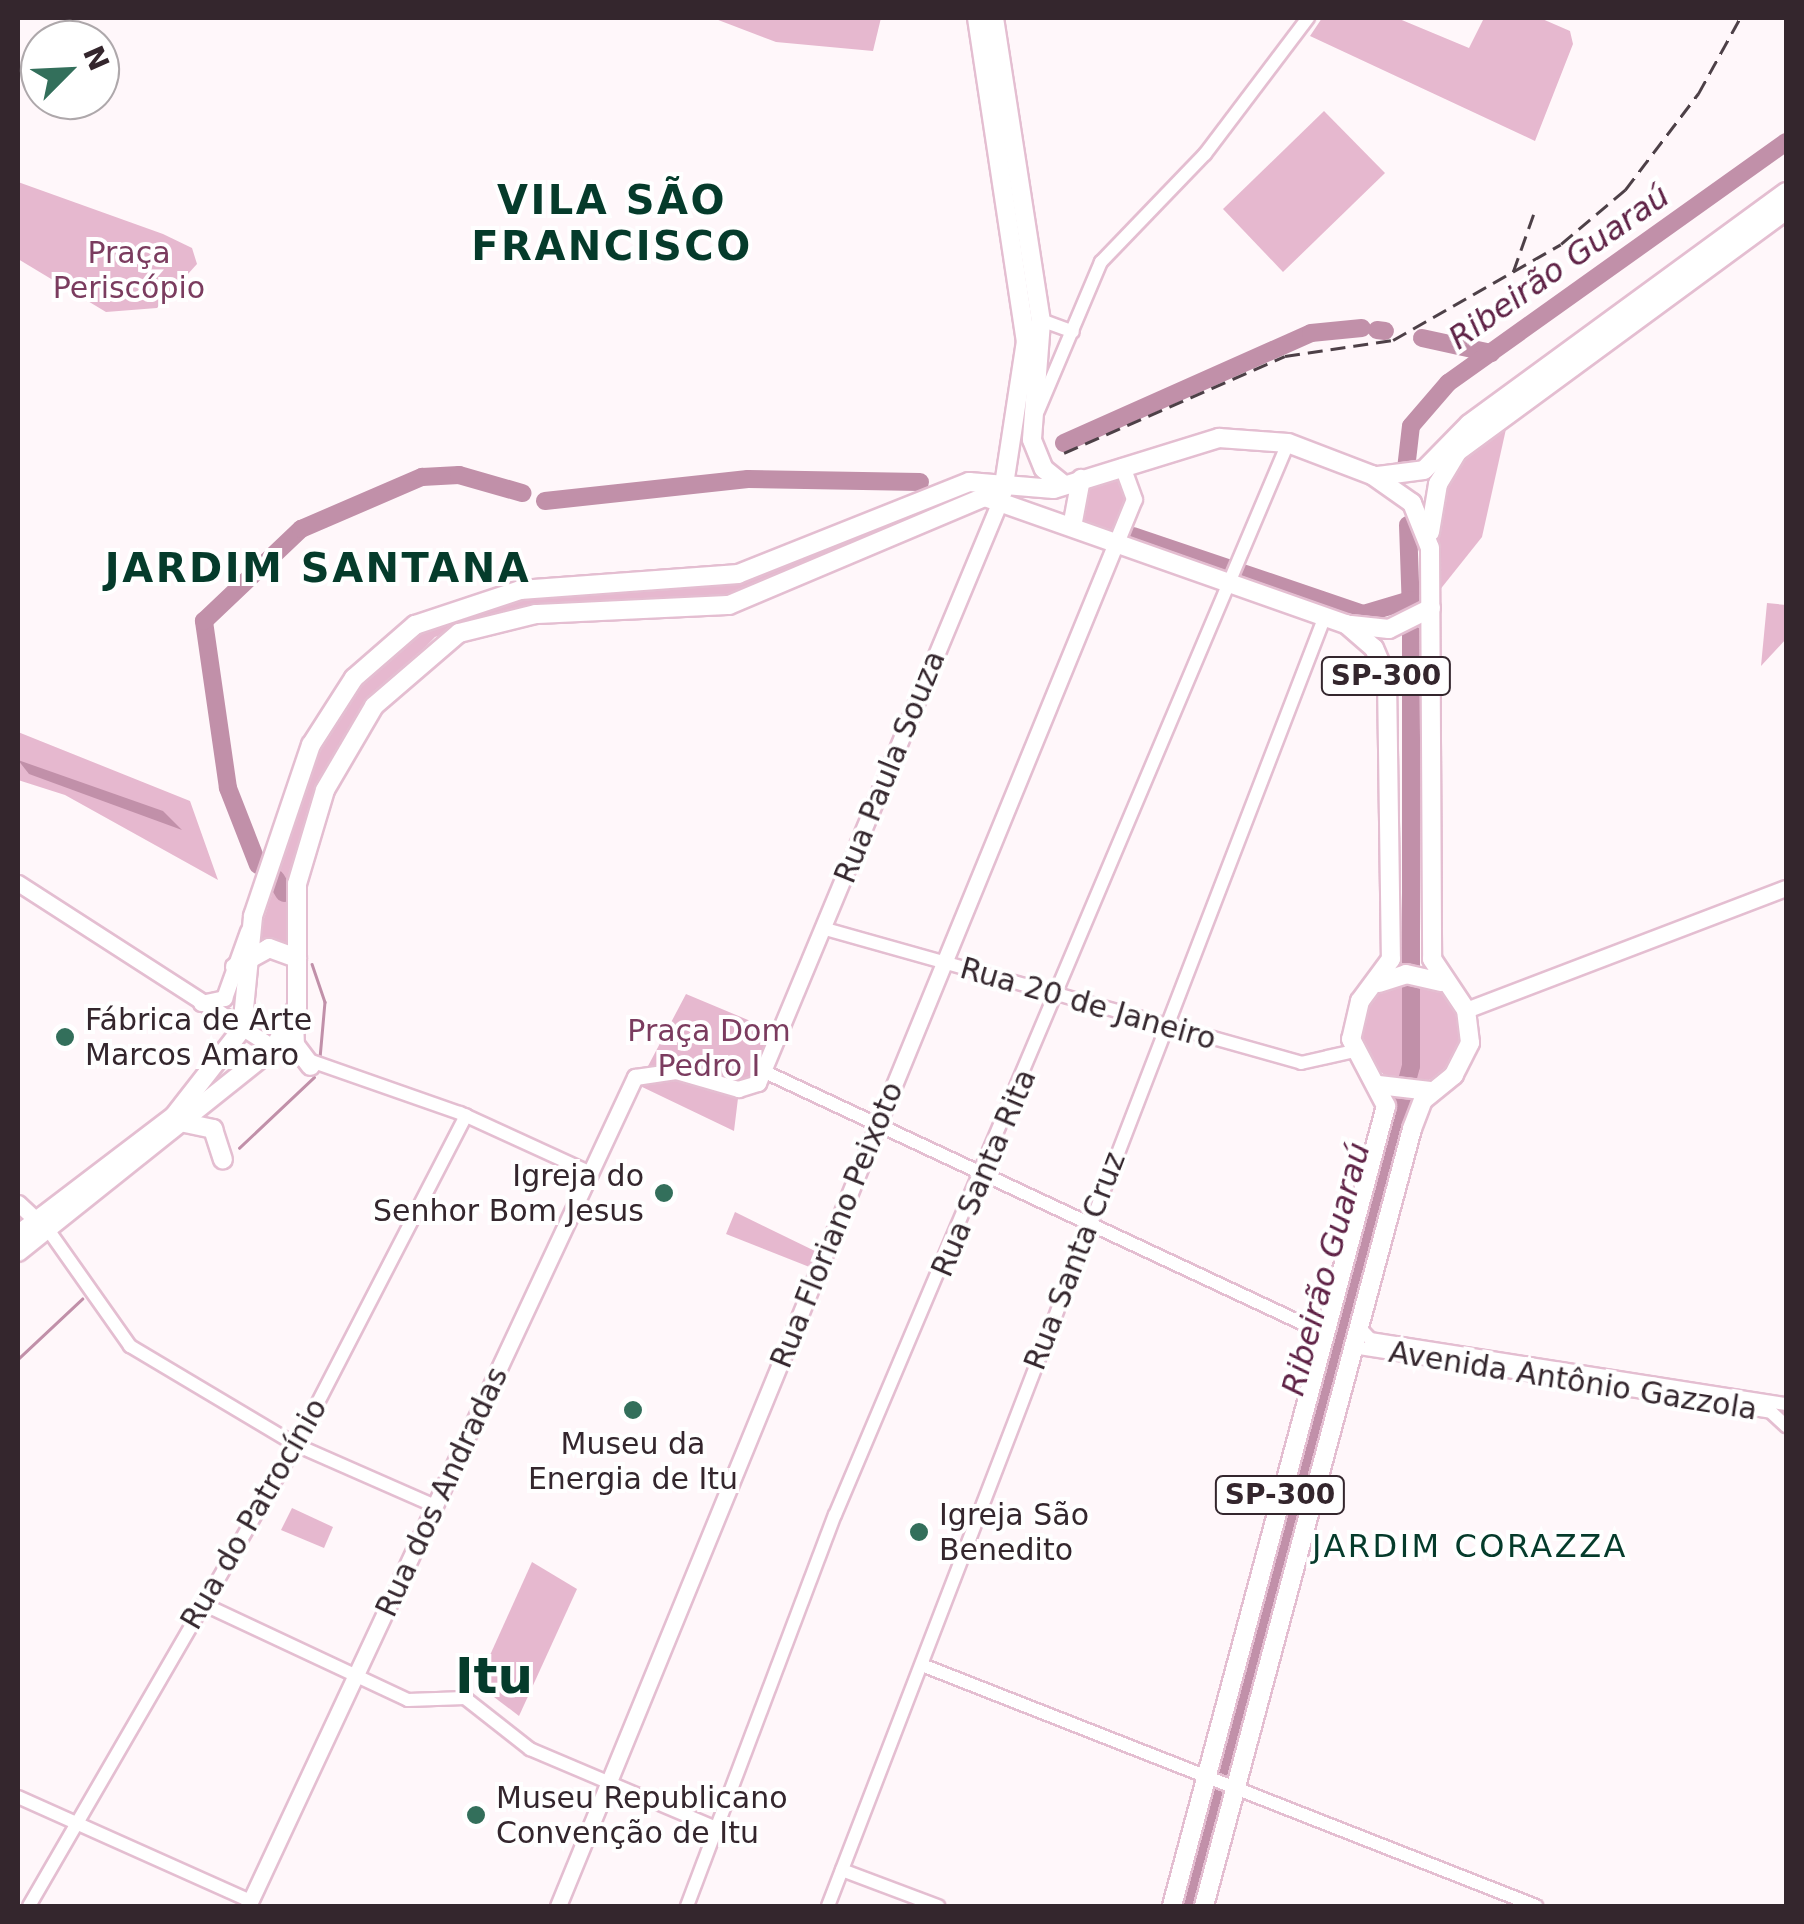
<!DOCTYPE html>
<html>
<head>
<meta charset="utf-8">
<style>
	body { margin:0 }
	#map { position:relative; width:1804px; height:1924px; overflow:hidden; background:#fff7fa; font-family:"DejaVu Sans",sans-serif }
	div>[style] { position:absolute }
	.green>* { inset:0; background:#e6b8cf }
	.round { border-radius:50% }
	.water>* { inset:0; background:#c190a9 }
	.stream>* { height:2.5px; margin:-1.25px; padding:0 1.25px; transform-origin:1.25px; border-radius:1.25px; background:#c190a9 }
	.river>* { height:18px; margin:-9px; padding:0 9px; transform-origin:9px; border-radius:9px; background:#c190a9 }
	.roads { filter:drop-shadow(2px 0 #e4bed1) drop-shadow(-2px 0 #e4bed1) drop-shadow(0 2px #e4bed1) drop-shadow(0 -2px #e4bed1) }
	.tertiary>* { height:12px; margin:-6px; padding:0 6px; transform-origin:6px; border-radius:6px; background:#fff }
	.secondary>* { height:15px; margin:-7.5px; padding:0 7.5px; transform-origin:7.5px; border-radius:7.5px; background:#fff }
	.primary>* { height:18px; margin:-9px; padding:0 9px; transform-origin:9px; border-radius:9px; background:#fff }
	.rail>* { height:2.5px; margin-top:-1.25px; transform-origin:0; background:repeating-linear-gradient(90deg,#4d4047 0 15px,transparent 0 23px) }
	.dots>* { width:28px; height:28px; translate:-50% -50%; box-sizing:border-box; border:5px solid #fff; border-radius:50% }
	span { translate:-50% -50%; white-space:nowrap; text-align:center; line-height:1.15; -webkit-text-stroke:8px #fff; paint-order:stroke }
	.shield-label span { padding:2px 8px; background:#fff; border:2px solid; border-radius:8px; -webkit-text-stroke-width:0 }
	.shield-label { font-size:28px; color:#34262d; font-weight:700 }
	.park-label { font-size:30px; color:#7b3c5f }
	.street-label { font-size:30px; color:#34262d }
	.poi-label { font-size:30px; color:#34262d }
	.left { translate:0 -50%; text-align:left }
	.right { translate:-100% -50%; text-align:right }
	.water-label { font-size:32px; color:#5f2246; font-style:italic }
	.neighbourhood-label { font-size:32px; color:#053b2b; letter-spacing:2.5px }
	.district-label { font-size:40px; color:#053b2b; font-weight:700; letter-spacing:2.5px }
	.town-label { font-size:50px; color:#053b2b; font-weight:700 }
	.frame { position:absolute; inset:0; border:20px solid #34262d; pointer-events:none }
	.north { position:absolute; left:20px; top:20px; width:100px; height:100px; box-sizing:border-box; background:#fff; border:2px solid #aea8ab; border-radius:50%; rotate:66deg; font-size:28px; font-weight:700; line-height:40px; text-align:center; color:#34262d }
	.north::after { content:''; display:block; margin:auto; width:35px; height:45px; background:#336f5b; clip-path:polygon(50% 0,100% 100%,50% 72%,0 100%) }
</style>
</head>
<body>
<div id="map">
	<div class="green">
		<i style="clip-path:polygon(713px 18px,881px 18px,873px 51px,776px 42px)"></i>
		<i style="clip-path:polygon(1322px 18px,1397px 18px,1469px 48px,1484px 18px,1540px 18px,1570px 31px,1573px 44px,1535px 141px,1310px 36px)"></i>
		<i style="clip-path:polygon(1324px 111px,1385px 173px,1283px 272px,1223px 209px)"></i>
		<i style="clip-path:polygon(18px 182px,163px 234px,192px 248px,197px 264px,157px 308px,106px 312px,18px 259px)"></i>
		<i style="clip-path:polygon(1508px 420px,1482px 537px,1435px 596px,1437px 507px,1462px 455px)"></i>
		<i style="clip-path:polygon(1119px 476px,1129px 487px,1111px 533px,1077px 522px,1087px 488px)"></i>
		<i style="clip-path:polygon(962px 490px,981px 491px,730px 597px,533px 606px,435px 637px,362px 713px,319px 787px,290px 887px,288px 945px,256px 943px,328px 722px,386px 653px,430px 626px,526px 593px,754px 577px)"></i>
		<i style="clip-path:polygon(1767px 603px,1786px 605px,1786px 639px,1761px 666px)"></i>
		<i style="clip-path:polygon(18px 732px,190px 801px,218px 880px,65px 795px,18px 780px)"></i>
		<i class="round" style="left:1361px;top:981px;width:102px;height:102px"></i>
		<i style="clip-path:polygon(686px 994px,772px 1030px,754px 1076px,740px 1082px,734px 1131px,638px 1085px)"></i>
		<i style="clip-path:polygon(735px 1212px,817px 1252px,812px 1268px,726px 1234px)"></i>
		<i style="clip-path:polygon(292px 1508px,333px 1527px,324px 1548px,281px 1530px)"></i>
		<i style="clip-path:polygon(532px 1562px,577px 1589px,519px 1716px,477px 1684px)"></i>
	</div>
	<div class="water">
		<i style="clip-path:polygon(18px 760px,163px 811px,182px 830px,29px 774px)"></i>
	</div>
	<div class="stream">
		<i style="left:312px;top:964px;width:40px;rotate:71.1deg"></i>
		<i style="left:325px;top:1002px;width:56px;rotate:95.1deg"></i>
		<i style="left:239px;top:1148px;width:103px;rotate:-43.4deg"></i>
		<i style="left:18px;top:1359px;width:88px;rotate:-43.2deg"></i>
	</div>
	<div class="river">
		<i style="left:1377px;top:330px;width:8px;rotate:7deg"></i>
		<i style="left:1422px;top:338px;width:71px;rotate:12.3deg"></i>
		<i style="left:1064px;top:443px;width:270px;rotate:-24deg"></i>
		<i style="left:1311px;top:333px;width:51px;rotate:-5.6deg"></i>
		<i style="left:1406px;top:469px;width:43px;rotate:-83.4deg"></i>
		<i style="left:1411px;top:426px;width:57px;rotate:-49.3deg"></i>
		<i style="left:1448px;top:383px;width:415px;rotate:-35.5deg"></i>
		<i style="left:545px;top:501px;width:204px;rotate:-6.2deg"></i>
		<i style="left:748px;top:479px;width:172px;rotate:1deg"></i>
		<i style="left:1408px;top:525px;width:84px;rotate:88deg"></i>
		<i style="left:1133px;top:536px;width:243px;rotate:18.7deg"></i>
		<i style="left:1363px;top:614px;width:49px;rotate:-16.6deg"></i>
		<i style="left:258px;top:865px;width:83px;rotate:-111.3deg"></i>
		<i style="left:228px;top:788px;width:169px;rotate:-98.2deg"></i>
		<i style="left:204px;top:621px;width:134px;rotate:-43.5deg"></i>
		<i style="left:301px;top:529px;width:132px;rotate:-23.3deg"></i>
		<i style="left:422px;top:477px;width:37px;rotate:-3deg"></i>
		<i style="left:459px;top:475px;width:66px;rotate:15.9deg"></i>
		<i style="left:276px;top:879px;width:16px;rotate:60deg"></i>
		<i style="left:1187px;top:1906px;width:869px;rotate:-75.07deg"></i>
		<i style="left:1411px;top:1066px;width:434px;rotate:-90deg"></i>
	</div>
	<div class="roads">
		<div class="tertiary">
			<i style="left:1038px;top:319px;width:37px;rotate:20deg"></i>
			<i style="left:1038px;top:411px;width:162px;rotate:-67.1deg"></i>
			<i style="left:1101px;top:262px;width:150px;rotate:-46.1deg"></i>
			<i style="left:1205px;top:154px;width:171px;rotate:-52.9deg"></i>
			<i style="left:822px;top:928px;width:498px;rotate:15.7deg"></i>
			<i style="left:1301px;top:1063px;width:54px;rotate:-12.8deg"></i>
			<i style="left:274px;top:1048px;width:197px;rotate:19.3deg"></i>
			<i style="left:460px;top:1113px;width:142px;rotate:24.6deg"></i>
			<i style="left:763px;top:1071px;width:618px;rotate:25.07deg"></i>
			<i style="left:49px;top:1231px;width:141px;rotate:54.8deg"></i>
			<i style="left:130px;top:1346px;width:193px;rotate:30.8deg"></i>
			<i style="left:296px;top:1445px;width:152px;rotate:23.7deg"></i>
			<i style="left:1359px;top:1327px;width:16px;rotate:47deg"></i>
			<i style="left:1370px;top:1339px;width:421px;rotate:8.9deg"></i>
			<i style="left:1353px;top:1347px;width:423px;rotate:8.8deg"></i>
			<i style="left:1771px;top:1412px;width:21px;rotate:43deg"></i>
			<i style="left:203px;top:1604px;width:226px;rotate:25.1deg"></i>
			<i style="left:408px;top:1700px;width:57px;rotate:-2deg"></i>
			<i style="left:465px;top:1698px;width:83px;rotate:38.1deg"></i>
			<i style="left:530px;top:1749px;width:202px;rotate:23deg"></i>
			<i style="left:922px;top:1665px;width:660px;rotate:21.43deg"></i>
			<i style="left:18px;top:1797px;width:254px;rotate:24.1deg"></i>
			<i style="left:842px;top:1870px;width:103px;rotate:20.6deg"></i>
			<i style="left:29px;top:1906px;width:533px;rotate:-59.92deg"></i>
			<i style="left:296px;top:1445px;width:371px;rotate:-62.7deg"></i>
			<i style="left:687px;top:1906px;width:418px;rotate:-69.3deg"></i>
			<i style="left:835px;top:1515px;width:1164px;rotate:-67.09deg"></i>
			<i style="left:828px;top:1906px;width:1382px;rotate:-68.93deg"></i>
		</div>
		<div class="secondary">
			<i style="left:18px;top:883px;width:305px;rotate:32.8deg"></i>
			<i style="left:201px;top:1003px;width:24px;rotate:-12deg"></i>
			<i style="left:224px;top:998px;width:71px;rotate:-70.3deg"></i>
			<i style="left:1466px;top:1010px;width:342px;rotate:-20.9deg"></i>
			<i style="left:18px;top:1203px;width:38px;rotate:43deg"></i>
			<i style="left:248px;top:1906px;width:915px;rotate:-64.98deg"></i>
			<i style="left:635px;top:1077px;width:41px;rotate:-8.3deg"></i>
			<i style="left:676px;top:1071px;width:65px;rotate:16.2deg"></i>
			<i style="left:738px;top:1089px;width:21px;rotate:-17deg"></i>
			<i style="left:758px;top:1083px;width:630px;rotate:-67.42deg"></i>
			<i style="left:558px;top:1906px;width:1520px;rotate:-67.74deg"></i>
			<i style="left:1134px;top:499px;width:35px;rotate:-110deg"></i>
		</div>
		<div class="primary">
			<i style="left:977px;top:18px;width:327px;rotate:81.4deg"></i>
			<i style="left:1026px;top:341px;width:152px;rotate:98.7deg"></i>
			<i style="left:994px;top:18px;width:308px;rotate:81.2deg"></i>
			<i style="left:1041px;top:322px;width:118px;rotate:94.4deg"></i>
			<i style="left:1032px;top:440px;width:31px;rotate:68deg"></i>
			<i style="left:1044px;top:469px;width:26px;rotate:39deg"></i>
			<i style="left:1378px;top:476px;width:46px;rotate:-7.4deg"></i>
			<i style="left:1424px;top:470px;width:64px;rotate:-45.6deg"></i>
			<i style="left:1469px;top:424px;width:393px;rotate:-36.2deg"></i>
			<i style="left:1072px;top:527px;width:49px;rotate:-79.4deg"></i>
			<i style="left:1430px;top:532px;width:49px;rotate:-80.5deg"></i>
			<i style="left:1438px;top:484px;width:37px;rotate:-59deg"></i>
			<i style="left:1457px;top:452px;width:408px;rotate:-36.3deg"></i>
			<i style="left:1351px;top:625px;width:38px;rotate:6deg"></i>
			<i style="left:1389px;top:629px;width:47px;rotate:-26.6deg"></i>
			<i style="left:235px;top:967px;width:39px;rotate:-29deg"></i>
			<i style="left:269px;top:948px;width:30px;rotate:20deg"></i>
			<i style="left:1379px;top:983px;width:28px;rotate:-18deg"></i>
			<i style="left:1406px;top:974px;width:36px;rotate:13deg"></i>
			<i style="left:294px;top:1019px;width:26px;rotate:88deg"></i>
			<i style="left:295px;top:1045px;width:26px;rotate:53deg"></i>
			<i style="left:1379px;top:1085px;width:51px;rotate:6.7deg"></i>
			<i style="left:185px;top:1123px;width:29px;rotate:12deg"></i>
			<i style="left:213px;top:1129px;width:32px;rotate:72deg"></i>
			<i style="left:18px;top:1235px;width:196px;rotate:-37.3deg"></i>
			<i style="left:174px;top:1116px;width:110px;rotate:-52deg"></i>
			<i style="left:242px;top:1029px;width:114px;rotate:-84.4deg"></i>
			<i style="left:253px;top:916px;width:181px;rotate:-71.3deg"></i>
			<i style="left:311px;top:745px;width:80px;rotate:-57.3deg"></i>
			<i style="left:354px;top:678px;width:81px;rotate:-41deg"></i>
			<i style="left:415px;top:625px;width:111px;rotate:-18.4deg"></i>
			<i style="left:520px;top:590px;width:219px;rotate:-4.2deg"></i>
			<i style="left:738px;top:574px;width:249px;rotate:-21.7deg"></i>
			<i style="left:969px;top:482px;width:85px;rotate:4.7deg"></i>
			<i style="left:1054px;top:489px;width:173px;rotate:-17.2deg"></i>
			<i style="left:1219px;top:438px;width:69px;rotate:4.1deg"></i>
			<i style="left:1288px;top:443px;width:90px;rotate:20.9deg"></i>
			<i style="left:1372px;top:475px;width:49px;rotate:35deg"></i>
			<i style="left:1412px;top:503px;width:48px;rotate:68.2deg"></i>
			<i style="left:1430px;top:548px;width:411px;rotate:89.7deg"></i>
			<i style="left:1432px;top:959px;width:61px;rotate:56.3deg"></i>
			<i style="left:1466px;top:1010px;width:33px;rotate:83deg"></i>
			<i style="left:1470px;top:1043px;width:36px;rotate:117deg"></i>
			<i style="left:1454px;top:1075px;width:40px;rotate:141deg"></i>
			<i style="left:1423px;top:1100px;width:31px;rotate:111deg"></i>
			<i style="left:1412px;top:1129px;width:804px;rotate:104.99deg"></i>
			<i style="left:18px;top:1252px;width:327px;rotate:-38.6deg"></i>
			<i style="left:274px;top:1048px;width:47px;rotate:-60.7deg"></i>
			<i style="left:297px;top:1007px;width:123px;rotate:-90deg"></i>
			<i style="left:297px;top:884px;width:98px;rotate:-73.4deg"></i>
			<i style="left:325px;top:790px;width:97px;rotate:-59.7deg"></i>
			<i style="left:374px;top:706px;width:112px;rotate:-40.7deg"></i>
			<i style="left:459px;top:633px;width:79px;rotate:-13.9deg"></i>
			<i style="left:536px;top:614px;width:193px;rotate:-2.7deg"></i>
			<i style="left:729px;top:605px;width:278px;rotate:-22.9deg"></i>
			<i style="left:985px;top:497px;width:383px;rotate:19.4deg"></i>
			<i style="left:1346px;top:624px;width:37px;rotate:41deg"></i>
			<i style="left:1374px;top:648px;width:33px;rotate:67deg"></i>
			<i style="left:1387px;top:678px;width:281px;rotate:89.2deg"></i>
			<i style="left:1391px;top:959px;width:52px;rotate:126.4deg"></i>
			<i style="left:1360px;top:1001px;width:39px;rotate:103deg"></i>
			<i style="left:1351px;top:1039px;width:76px;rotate:62.4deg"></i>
			<i style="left:1386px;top:1106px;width:828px;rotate:104.98deg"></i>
		</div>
	</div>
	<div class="rail">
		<i style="left:1513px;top:272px;width:69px;rotate:-70.5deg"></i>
		<i style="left:1064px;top:453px;width:241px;rotate:-23.7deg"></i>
		<i style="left:1285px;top:356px;width:109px;rotate:-8.4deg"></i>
		<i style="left:1393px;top:340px;width:193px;rotate:-29.7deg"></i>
		<i style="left:1561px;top:244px;width:84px;rotate:-40.2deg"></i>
		<i style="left:1625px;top:190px;width:121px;rotate:-52.8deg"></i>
		<i style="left:1698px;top:94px;width:87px;rotate:-61.1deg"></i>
	</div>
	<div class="dots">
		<i style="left:65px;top:1037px;background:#336f5b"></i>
		<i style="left:664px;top:1193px;background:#336f5b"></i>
		<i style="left:633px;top:1410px;background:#336f5b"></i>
		<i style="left:919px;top:1532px;background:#336f5b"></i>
		<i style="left:476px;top:1815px;background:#336f5b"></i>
	</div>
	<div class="shield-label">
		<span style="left:1386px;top:676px">SP-300</span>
		<span style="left:1280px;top:1495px">SP-300</span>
	</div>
	<div class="park-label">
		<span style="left:129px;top:270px">Praça<br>Periscópio</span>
		<span style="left:709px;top:1048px">Praça Dom<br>Pedro I</span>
	</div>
	<div class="street-label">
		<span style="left:890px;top:767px;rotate:-68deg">Rua Paula Souza</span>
		<span style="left:1088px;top:1004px;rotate:16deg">Rua 20 de Janeiro</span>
		<span style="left:984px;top:1173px;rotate:-67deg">Rua Santa Rita</span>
		<span style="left:837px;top:1225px;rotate:-68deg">Rua Floriano Peixoto</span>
		<span style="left:1075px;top:1261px;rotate:-69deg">Rua Santa Cruz</span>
		<span style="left:1573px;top:1381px;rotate:9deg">Avenida Antônio Gazzola</span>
		<span style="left:442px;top:1492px;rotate:-65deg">Rua dos Andradas</span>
		<span style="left:254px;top:1514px;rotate:-60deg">Rua do Patrocínio</span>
	</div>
	<div class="poi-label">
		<span class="left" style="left:85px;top:1037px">Fábrica de Arte<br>Marcos Amaro</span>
		<span class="right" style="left:644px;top:1193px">Igreja do<br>Senhor Bom Jesus</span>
		<span style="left:633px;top:1461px">Museu da<br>Energia de Itu</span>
		<span class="left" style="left:939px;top:1532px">Igreja São<br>Benedito</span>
		<span class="left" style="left:496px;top:1815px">Museu Republicano<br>Convenção de Itu</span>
	</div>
	<div class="water-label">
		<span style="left:1559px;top:267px;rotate:-35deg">Ribeirão Guaraú</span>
		<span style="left:1326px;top:1269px;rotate:-75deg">Ribeirão Guaraú</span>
	</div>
	<div class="neighbourhood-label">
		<span style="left:1470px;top:1546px">JARDIM CORAZZA</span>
	</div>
	<div class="district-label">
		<span style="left:612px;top:223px">VILA SÃO<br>FRANCISCO</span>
		<span style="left:318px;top:568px">JARDIM SANTANA</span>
	</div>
	<div class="town-label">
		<span style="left:494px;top:1677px">Itu</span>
	</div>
	<div class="frame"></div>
	<div class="north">N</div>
</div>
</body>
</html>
